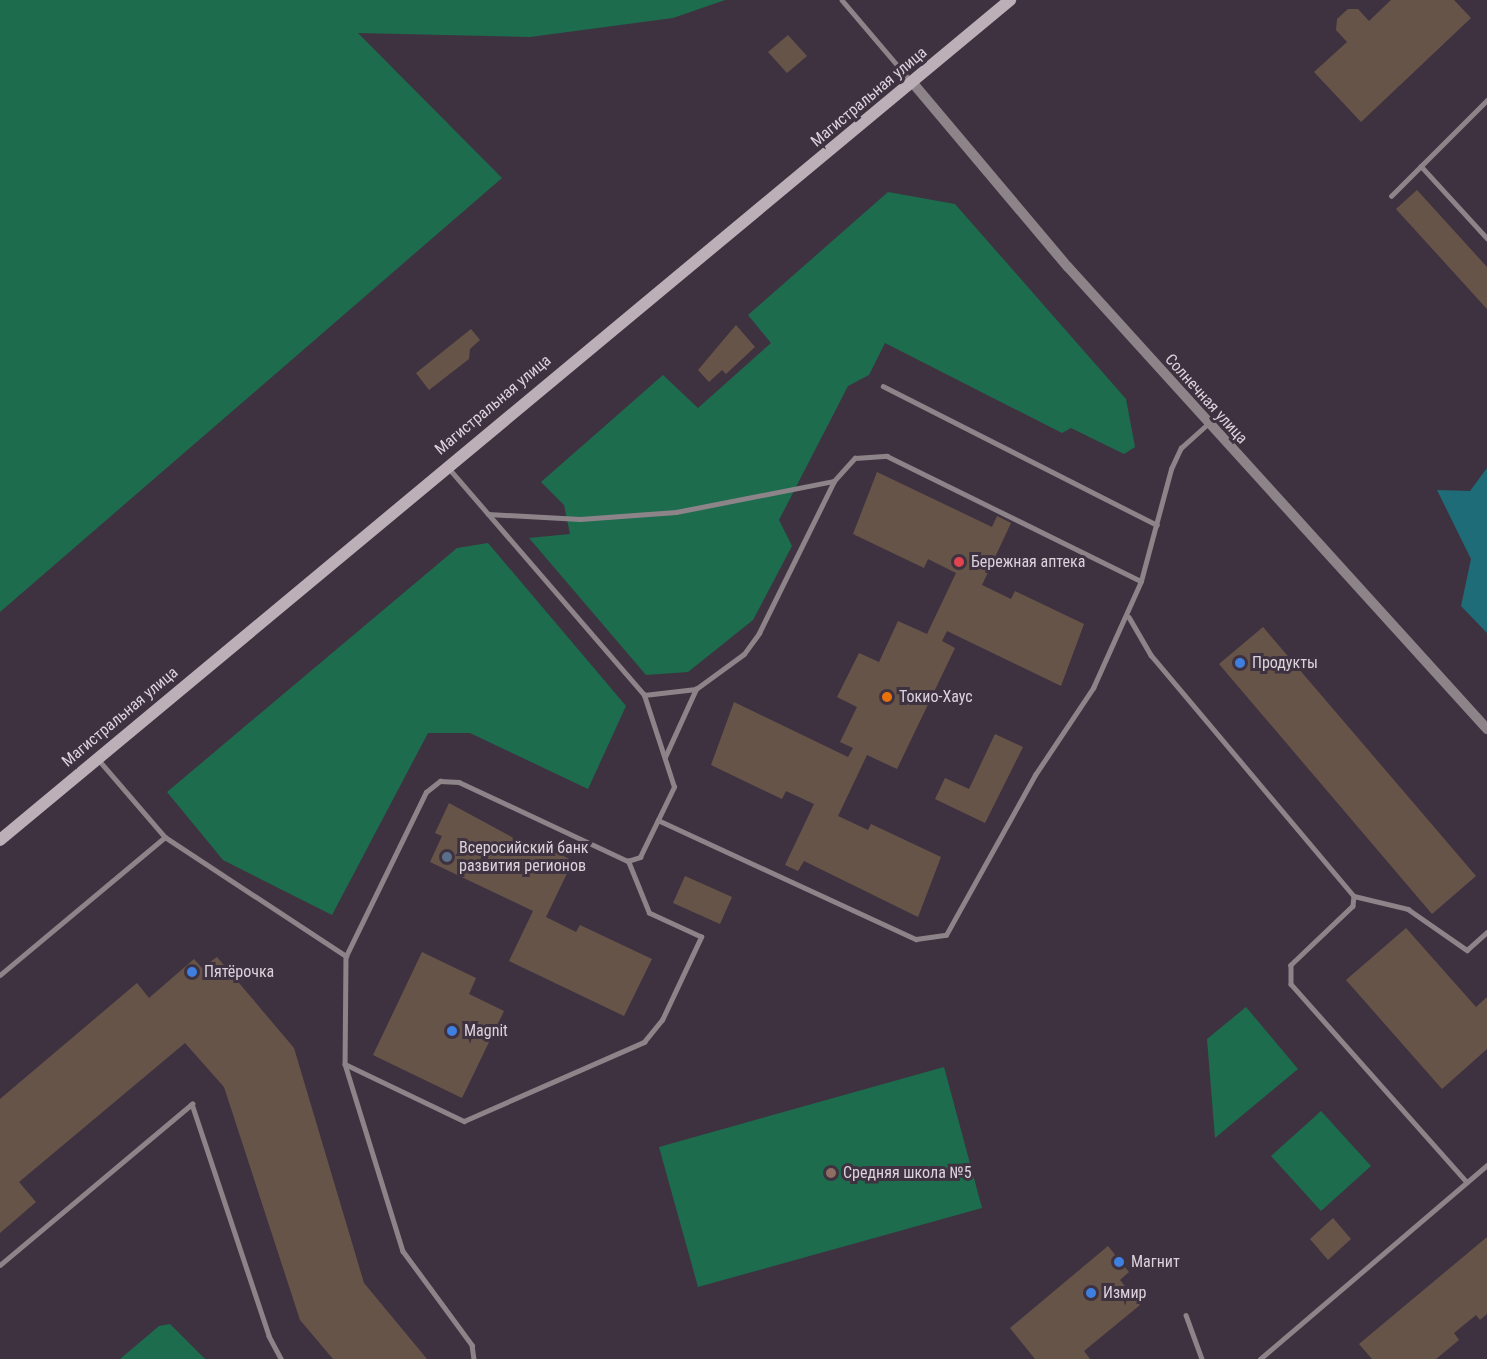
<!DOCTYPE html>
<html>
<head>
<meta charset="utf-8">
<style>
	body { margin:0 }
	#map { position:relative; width:1487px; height:1359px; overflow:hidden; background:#3f3240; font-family:"Roboto Condensed",sans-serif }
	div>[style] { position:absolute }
	.green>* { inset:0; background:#1c6c4d }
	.water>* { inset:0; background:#1d6c77 }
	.building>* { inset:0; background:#675449 }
	.service>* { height:4.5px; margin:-2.25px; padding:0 2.25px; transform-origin:2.25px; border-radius:2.25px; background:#8d8489 }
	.tertiary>* { height:10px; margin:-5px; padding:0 5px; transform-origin:5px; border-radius:5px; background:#8d8489 }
	.secondary>* { height:12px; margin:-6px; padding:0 6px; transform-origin:6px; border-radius:6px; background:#bdafb7 }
	.dots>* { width:16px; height:16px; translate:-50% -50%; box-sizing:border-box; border:3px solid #3f3240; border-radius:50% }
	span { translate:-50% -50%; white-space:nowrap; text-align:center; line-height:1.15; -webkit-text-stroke:6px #3f3240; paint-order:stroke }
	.street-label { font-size:16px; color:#dbd3dc }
	.poi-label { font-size:16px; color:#dbd3dc }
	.left { translate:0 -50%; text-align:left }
</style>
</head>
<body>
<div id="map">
	<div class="green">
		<i style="clip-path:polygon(0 0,725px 0,673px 18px,530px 37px,358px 33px,502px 178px,0 612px)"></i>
		<i style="clip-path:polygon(888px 192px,955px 204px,1126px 399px,1135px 447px,1124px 454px,1071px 428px,1062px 433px,885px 343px,869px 375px,848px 386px,779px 520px,792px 546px,753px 620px,688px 672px,646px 675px,529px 538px,570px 534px,564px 505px,541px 482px,663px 375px,698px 408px,771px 343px,748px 315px)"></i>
		<i style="clip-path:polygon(488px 543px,626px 706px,588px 789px,470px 733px,428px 733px,332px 915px,223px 860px,167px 792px,457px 548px)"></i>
		<i style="clip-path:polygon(1246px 1007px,1298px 1069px,1215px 1138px,1207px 1039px)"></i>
		<i style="clip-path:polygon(944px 1067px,982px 1208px,698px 1287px,659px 1147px)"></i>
		<i style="clip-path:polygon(1321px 1111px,1371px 1166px,1321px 1211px,1271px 1156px)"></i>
		<i style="clip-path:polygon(170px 1324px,205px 1359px,120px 1359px,159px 1326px)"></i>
	</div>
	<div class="water">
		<i style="clip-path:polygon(1487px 468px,1487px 633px,1461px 606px,1471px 559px,1437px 490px,1470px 491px)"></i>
	</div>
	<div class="building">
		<i style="clip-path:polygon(1391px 0,1454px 0,1471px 18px,1361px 122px,1314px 72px,1347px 42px,1336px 30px,1337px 19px,1348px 9px,1358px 9px,1369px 21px)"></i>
		<i style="clip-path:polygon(788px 35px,807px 56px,787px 73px,768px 52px)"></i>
		<i style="clip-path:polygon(1417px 190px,1487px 267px,1487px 309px,1396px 209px)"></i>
		<i style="clip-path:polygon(736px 325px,755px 347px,726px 374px,722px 370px,709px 382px,698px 370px)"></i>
		<i style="clip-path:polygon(471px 329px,480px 340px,470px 349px,469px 359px,429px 390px,416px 373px)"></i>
		<i style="clip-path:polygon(877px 472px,992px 527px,997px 516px,1011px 523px,982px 585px,1011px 599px,1015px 591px,1084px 624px,1061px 686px,947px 631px,942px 641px,955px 648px,897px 769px,867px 755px,838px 816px,868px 830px,871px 824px,941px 857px,918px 917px,804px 861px,798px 871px,785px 865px,814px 804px,786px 791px,782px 799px,711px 765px,734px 702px,848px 757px,853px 748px,840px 742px,857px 707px,837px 697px,859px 653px,879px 662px,898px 621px,927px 634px,956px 573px,928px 559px,924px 568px,853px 534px)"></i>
		<i style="clip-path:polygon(1263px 627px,1476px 876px,1432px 914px,1219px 664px)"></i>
		<i style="clip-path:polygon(995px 734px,1023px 747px,985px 823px,935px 799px,945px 778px,969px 789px)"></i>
		<i style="clip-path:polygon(449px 803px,543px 854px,546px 847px,573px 861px,546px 917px,576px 932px,580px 925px,652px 959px,624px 1016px,509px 961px,533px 911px,430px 862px,442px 836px,435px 833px)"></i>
		<i style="clip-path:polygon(685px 876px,732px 897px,720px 924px,673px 903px)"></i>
		<i style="clip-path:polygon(1406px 928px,1476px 1007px,1487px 997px,1487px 1049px,1442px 1089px,1346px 980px)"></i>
		<i style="clip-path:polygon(422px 952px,476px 978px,469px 994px,504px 1011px,462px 1098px,373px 1055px)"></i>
		<i style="clip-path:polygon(217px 957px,294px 1048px,364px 1283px,427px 1359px,333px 1359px,300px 1320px,224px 1087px,185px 1043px,19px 1182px,36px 1202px,0 1233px,0 1099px,137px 983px,149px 998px,194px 959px,202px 968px)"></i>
		<i style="clip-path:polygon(1333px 1218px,1351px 1239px,1328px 1260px,1310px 1239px)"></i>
		<i style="clip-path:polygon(1487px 1237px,1487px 1314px,1480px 1320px,1476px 1315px,1454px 1333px,1459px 1340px,1436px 1359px,1372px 1359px,1359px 1344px)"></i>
		<i style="clip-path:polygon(1108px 1246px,1129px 1272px,1120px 1280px,1140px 1305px,1084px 1351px,1090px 1359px,1035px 1359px,1010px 1328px)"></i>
	</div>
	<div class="service">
		<i style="left:842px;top:0;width:105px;rotate:49.6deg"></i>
		<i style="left:1421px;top:166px;width:98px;rotate:47.5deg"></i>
		<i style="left:1391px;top:196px;width:136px;rotate:-45deg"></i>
		<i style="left:883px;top:386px;width:307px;rotate:26.9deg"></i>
		<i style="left:488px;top:514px;width:92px;rotate:3.1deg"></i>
		<i style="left:580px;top:519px;width:96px;rotate:-4.2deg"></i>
		<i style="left:676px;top:512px;width:161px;rotate:-11.1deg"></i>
		<i style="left:1129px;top:617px;width:44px;rotate:59.9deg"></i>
		<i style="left:1151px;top:655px;width:315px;rotate:49.9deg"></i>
		<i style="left:1354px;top:896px;width:10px;rotate:96deg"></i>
		<i style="left:1353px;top:906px;width:86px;rotate:136.4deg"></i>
		<i style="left:1291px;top:965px;width:19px;rotate:90deg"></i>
		<i style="left:1291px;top:984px;width:265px;rotate:48.4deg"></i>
		<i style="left:644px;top:695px;width:52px;rotate:-6.6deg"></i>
		<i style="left:665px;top:757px;width:75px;rotate:-65.5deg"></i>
		<i style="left:696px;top:689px;width:59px;rotate:-36.1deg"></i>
		<i style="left:744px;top:654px;width:26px;rotate:-54deg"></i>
		<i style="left:759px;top:633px;width:169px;rotate:-63.7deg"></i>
		<i style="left:834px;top:481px;width:31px;rotate:-48deg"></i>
		<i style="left:855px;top:458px;width:32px;rotate:-4deg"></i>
		<i style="left:887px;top:456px;width:283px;rotate:26.2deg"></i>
		<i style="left:1141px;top:581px;width:116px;rotate:-75deg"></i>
		<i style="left:1171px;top:469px;width:23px;rotate:-65deg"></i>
		<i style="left:1181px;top:448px;width:36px;rotate:-42deg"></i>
		<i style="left:98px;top:759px;width:103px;rotate:49.3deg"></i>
		<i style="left:165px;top:837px;width:217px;rotate:33.3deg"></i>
		<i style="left:346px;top:956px;width:182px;rotate:-64deg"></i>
		<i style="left:426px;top:792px;width:18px;rotate:-38deg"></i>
		<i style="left:440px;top:781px;width:19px;rotate:3deg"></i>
		<i style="left:459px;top:782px;width:187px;rotate:25.1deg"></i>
		<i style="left:628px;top:861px;width:13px;rotate:-18deg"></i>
		<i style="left:640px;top:857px;width:78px;rotate:-64.1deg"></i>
		<i style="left:674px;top:787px;width:97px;rotate:-108.1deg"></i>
		<i style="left:644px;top:695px;width:300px;rotate:-130.8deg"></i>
		<i style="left:658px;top:820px;width:284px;rotate:24.8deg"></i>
		<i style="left:916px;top:939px;width:30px;rotate:-8deg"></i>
		<i style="left:946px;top:935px;width:183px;rotate:-60.9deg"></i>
		<i style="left:1035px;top:775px;width:105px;rotate:-56.3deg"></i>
		<i style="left:1093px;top:688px;width:117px;rotate:-65.8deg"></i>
		<i style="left:1354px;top:896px;width:56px;rotate:13.5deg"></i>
		<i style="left:1408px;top:909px;width:72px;rotate:34.8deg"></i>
		<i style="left:1467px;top:950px;width:27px;rotate:-42deg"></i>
		<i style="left:346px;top:956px;width:108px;rotate:90.5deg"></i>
		<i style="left:345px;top:1064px;width:196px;rotate:72.8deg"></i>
		<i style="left:403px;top:1251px;width:117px;rotate:53.7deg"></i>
		<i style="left:472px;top:1345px;width:14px;rotate:82deg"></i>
		<i style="left:0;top:975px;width:215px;rotate:-39.9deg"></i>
		<i style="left:345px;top:1064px;width:132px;rotate:25.6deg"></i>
		<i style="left:464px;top:1121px;width:197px;rotate:-23.7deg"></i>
		<i style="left:644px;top:1042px;width:28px;rotate:-51deg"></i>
		<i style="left:662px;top:1020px;width:92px;rotate:-64.8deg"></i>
		<i style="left:701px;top:937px;width:57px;rotate:-155.2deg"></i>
		<i style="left:649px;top:913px;width:56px;rotate:-112deg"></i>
		<i style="left:0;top:1265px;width:251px;rotate:-40deg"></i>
		<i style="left:192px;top:1104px;width:244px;rotate:71.6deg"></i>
		<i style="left:269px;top:1336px;width:26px;rotate:62deg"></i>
		<i style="left:1186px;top:1315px;width:47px;rotate:70deg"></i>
		<i style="left:1260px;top:1359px;width:299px;rotate:-40.5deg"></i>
	</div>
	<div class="tertiary">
		<i style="left:912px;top:82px;width:242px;rotate:49.9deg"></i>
		<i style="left:1068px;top:267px;width:624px;rotate:47.79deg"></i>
	</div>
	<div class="secondary">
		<i style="left:0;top:840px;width:1314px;rotate:-39.75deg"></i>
	</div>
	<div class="dots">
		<i style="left:959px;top:562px;background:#e0444e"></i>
		<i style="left:1240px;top:663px;background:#3f7fe0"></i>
		<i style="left:887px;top:697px;background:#e8710a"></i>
		<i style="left:447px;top:857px;background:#5c6f8a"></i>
		<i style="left:192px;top:972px;background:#3f7fe0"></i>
		<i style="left:452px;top:1031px;background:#3f7fe0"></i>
		<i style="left:831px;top:1173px;background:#8d6e63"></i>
		<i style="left:1119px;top:1262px;background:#3f7fe0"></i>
		<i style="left:1091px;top:1293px;background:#3f7fe0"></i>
	</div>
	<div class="street-label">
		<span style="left:869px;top:97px;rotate:-40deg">Магистральная улица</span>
		<span style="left:1206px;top:399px;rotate:48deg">Солнечная улица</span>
		<span style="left:493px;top:405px;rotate:-40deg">Магистральная улица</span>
		<span style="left:120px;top:717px;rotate:-40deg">Магистральная улица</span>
	</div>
	<div class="poi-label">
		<span class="left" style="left:971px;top:562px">Бережная аптека</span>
		<span class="left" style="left:1252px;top:663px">Продукты</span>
		<span class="left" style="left:899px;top:697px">Токио-Хаус</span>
		<span class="left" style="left:459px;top:857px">Всеросийский банк<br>развития регионов</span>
		<span class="left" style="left:204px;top:972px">Пятёрочка</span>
		<span class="left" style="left:464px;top:1031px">Magnit</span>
		<span class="left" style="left:843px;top:1173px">Средняя школа №5</span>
		<span class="left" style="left:1131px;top:1262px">Магнит</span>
		<span class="left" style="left:1103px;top:1293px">Измир</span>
	</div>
</div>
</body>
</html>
